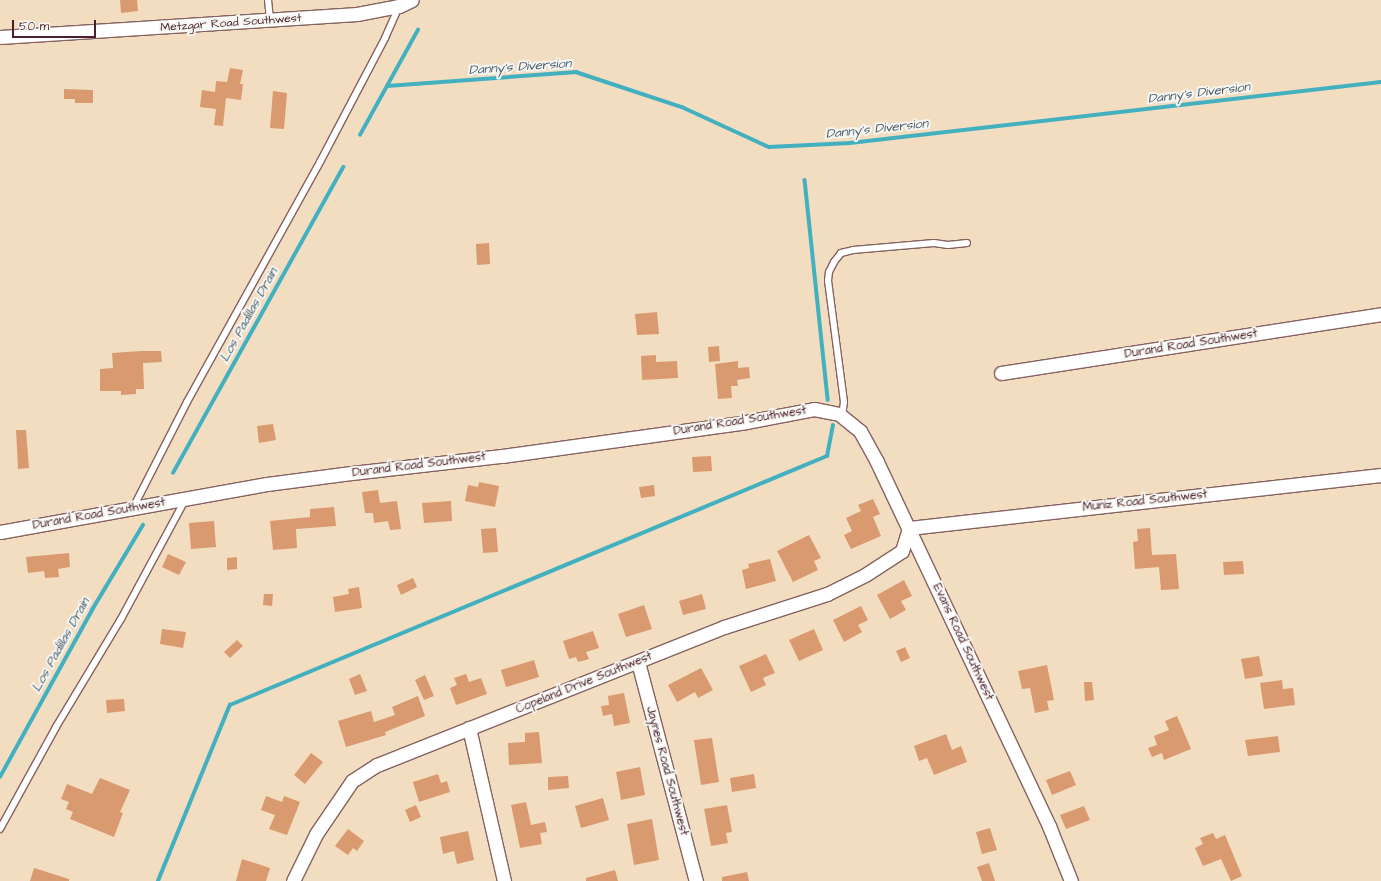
<!DOCTYPE html>
<html>
<head>
<meta charset="utf-8">
<style>
	body { margin:0 }
	#map { position:relative; width:1381px; height:881px; overflow:hidden; background:#f3ddc1; font-family:"Architects Daughter",sans-serif }
	div>[style] { position:absolute }
	.stream>* { height:3.5px; margin:-1.75px; padding:0 1.75px; transform-origin:1.75px; border-radius:1.75px; background:#43b0c0 }
	.building>* { inset:0; background:#d99a70 }
	.roads { filter:drop-shadow(1px 0 #856260) drop-shadow(-1px 0 #856260) drop-shadow(0 1px #856260) drop-shadow(0 -1px #856260) }
	.lane>* { height:6px; margin:-3px; padding:0 3px; transform-origin:3px; border-radius:3px; background:#fff }
	.street>* { height:13px; margin:-6.5px; padding:0 6.5px; transform-origin:6.5px; border-radius:6.5px; background:#fff }
	span { translate:-50% -50%; white-space:nowrap; text-align:center; line-height:1.15; -webkit-text-stroke:4px #f6f6f2; paint-order:stroke }
	.street-label { font-size:12px; color:#4a1f2b }
	.water-label { font-size:13px; color:#475967; font-style:italic }
	.scale { position:absolute; left:12px; top:20px; width:84px; height:18px; box-sizing:border-box; border:2px solid #4a1f2b; border-top:0; padding-left:5px; font-size:12px; line-height:14px; white-space:nowrap; color:#4a1f2b; -webkit-text-stroke:3px #f6f6f2; paint-order:stroke }
</style>
</head>
<body>
<div id="map">
	<div class="stream">
		<i style="left:387px;top:86px;width:190px;rotate:-4.2deg"></i>
		<i style="left:576px;top:72px;width:112px;rotate:18.3deg"></i>
		<i style="left:682px;top:107px;width:96px;rotate:24.7deg"></i>
		<i style="left:769px;top:147px;width:81px;rotate:-2.8deg"></i>
		<i style="left:850px;top:143px;width:534px;rotate:-6.55deg"></i>
		<i style="left:360px;top:135px;width:120px;rotate:-61.1deg"></i>
		<i style="left:805px;top:180px;width:221px;rotate:84deg"></i>
		<i style="left:173px;top:473px;width:350px;rotate:-60.9deg"></i>
		<i style="left:0;top:777px;width:191px;rotate:-61.1deg"></i>
		<i style="left:92px;top:610px;width:99px;rotate:-59deg"></i>
		<i style="left:158px;top:881px;width:190px;rotate:-67.8deg"></i>
		<i style="left:230px;top:705px;width:647px;rotate:-22.64deg"></i>
		<i style="left:827px;top:456px;width:31px;rotate:-79deg"></i>
	</div>
	<div class="building">
		<i style="clip-path:polygon(120px 0,137px 0,138px 11px,121px 13px)"></i>
		<i style="clip-path:polygon(230px 68px,243px 70px,240px 84px,243px 84px,241px 100px,226px 98px,223px 126px,214px 125px,216px 109px,200px 107px,202px 90px,215px 92px,216px 81px,227px 82px)"></i>
		<i style="clip-path:polygon(64px 89px,93px 90px,93px 103px,75px 103px,75px 99px,64px 99px)"></i>
		<i style="clip-path:polygon(273px 91px,287px 93px,284px 129px,270px 128px)"></i>
		<i style="clip-path:polygon(489px 243px,490px 264px,477px 265px,476px 244px)"></i>
		<i style="clip-path:polygon(657px 312px,659px 334px,637px 335px,635px 314px)"></i>
		<i style="clip-path:polygon(719px 346px,720px 361px,709px 362px,708px 347px)"></i>
		<i style="clip-path:polygon(141px 351px,161px 351px,162px 362px,143px 363px,144px 389px,136px 389px,136px 394px,121px 395px,121px 391px,100px 391px,100px 369px,113px 368px,112px 353px)"></i>
		<i style="clip-path:polygon(656px 355px,656px 362px,677px 361px,678px 378px,642px 380px,641px 356px)"></i>
		<i style="clip-path:polygon(738px 361px,738px 368px,749px 367px,750px 378px,737px 380px,738px 386px,731px 386px,732px 398px,718px 399px,715px 364px)"></i>
		<i style="clip-path:polygon(273px 424px,276px 440px,259px 443px,257px 426px)"></i>
		<i style="clip-path:polygon(16px 430px,26px 430px,29px 468px,18px 469px)"></i>
		<i style="clip-path:polygon(711px 456px,712px 471px,693px 472px,692px 457px)"></i>
		<i style="clip-path:polygon(479px 482px,499px 486px,495px 507px,465px 501px,468px 485px,478px 487px)"></i>
		<i style="clip-path:polygon(654px 485px,655px 496px,641px 498px,639px 487px)"></i>
		<i style="clip-path:polygon(378px 490px,380px 503px,397px 501px,401px 529px,390px 530px,388px 521px,374px 523px,373px 513px,365px 513px,362px 492px)"></i>
		<i style="clip-path:polygon(873px 499px,880px 514px,873px 517px,881px 536px,851px 549px,844px 535px,852px 531px,846px 518px,861px 511px,858px 505px)"></i>
		<i style="clip-path:polygon(451px 501px,452px 521px,424px 523px,422px 503px)"></i>
		<i style="clip-path:polygon(334px 507px,336px 526px,296px 529px,297px 548px,273px 550px,270px 521px,310px 517px,310px 509px)"></i>
		<i style="clip-path:polygon(214px 521px,216px 547px,191px 549px,189px 523px)"></i>
		<i style="clip-path:polygon(496px 528px,498px 552px,483px 553px,481px 529px)"></i>
		<i style="clip-path:polygon(1150px 528px,1152px 555px,1176px 554px,1179px 589px,1161px 590px,1159px 567px,1135px 569px,1133px 542px,1138px 541px,1137px 529px)"></i>
		<i style="clip-path:polygon(809px 535px,821px 558px,814px 561px,818px 570px,793px 582px,777px 551px)"></i>
		<i style="clip-path:polygon(69px 553px,70px 567px,58px 569px,59px 577px,45px 578px,44px 571px,28px 573px,26px 557px)"></i>
		<i style="clip-path:polygon(168px 554px,186px 562px,179px 575px,162px 567px)"></i>
		<i style="clip-path:polygon(237px 557px,237px 569px,227px 570px,227px 558px)"></i>
		<i style="clip-path:polygon(770px 559px,776px 581px,746px 589px,742px 570px,749px 568px,748px 564px)"></i>
		<i style="clip-path:polygon(1243px 561px,1244px 574px,1224px 575px,1223px 562px)"></i>
		<i style="clip-path:polygon(413px 578px,417px 587px,401px 595px,397px 585px)"></i>
		<i style="clip-path:polygon(904px 580px,912px 596px,901px 601px,906px 610px,890px 619px,877px 595px)"></i>
		<i style="clip-path:polygon(359px 587px,362px 608px,335px 612px,333px 597px,349px 594px,348px 589px)"></i>
		<i style="clip-path:polygon(264px 594px,273px 594px,272px 606px,263px 605px)"></i>
		<i style="clip-path:polygon(702px 594px,706px 609px,683px 615px,679px 601px)"></i>
		<i style="clip-path:polygon(644px 605px,652px 629px,626px 637px,618px 614px)"></i>
		<i style="clip-path:polygon(861px 606px,868px 620px,858px 625px,862px 632px,844px 642px,833px 620px)"></i>
		<i style="clip-path:polygon(162px 629px,186px 632px,183px 648px,160px 644px)"></i>
		<i style="clip-path:polygon(814px 629px,823px 650px,799px 661px,789px 640px)"></i>
		<i style="clip-path:polygon(593px 631px,599px 648px,586px 652px,589px 659px,578px 662px,576px 657px,569px 659px,563px 641px)"></i>
		<i style="clip-path:polygon(237px 640px,243px 646px,230px 658px,224px 652px)"></i>
		<i style="clip-path:polygon(905px 647px,910px 658px,901px 662px,896px 651px)"></i>
		<i style="clip-path:polygon(766px 654px,775px 673px,763px 678px,766px 685px,751px 692px,739px 666px)"></i>
		<i style="clip-path:polygon(1259px 656px,1263px 676px,1245px 679px,1241px 659px)"></i>
		<i style="clip-path:polygon(534px 660px,539px 677px,506px 687px,501px 670px)"></i>
		<i style="clip-path:polygon(1047px 665px,1054px 700px,1047px 701px,1049px 710px,1035px 713px,1030px 688px,1022px 689px,1018px 671px)"></i>
		<i style="clip-path:polygon(701px 668px,713px 690px,698px 698px,695px 692px,677px 702px,668px 685px)"></i>
		<i style="clip-path:polygon(360px 674px,367px 691px,355px 695px,349px 679px)"></i>
		<i style="clip-path:polygon(466px 674px,469px 682px,481px 678px,487px 694px,456px 705px,450px 688px,457px 685px,454px 678px)"></i>
		<i style="clip-path:polygon(425px 675px,434px 696px,424px 700px,415px 680px)"></i>
		<i style="clip-path:polygon(1282px 680px,1283px 689px,1293px 688px,1295px 705px,1264px 709px,1260px 683px)"></i>
		<i style="clip-path:polygon(1084px 682px,1092px 682px,1094px 700px,1085px 701px)"></i>
		<i style="clip-path:polygon(624px 693px,630px 723px,614px 726px,612px 714px,603px 716px,601px 706px,609px 705px,608px 696px)"></i>
		<i style="clip-path:polygon(418px 696px,425px 716px,385px 732px,386px 735px,346px 747px,338px 721px,371px 711px,374px 722px,395px 715px,392px 707px)"></i>
		<i style="clip-path:polygon(124px 699px,125px 711px,107px 713px,106px 700px)"></i>
		<i style="clip-path:polygon(1177px 716px,1191px 749px,1164px 760px,1162px 753px,1152px 757px,1148px 748px,1157px 745px,1154px 736px,1169px 730px,1165px 721px)"></i>
		<i style="clip-path:polygon(539px 732px,542px 763px,509px 765px,508px 743px,525px 742px,525px 733px)"></i>
		<i style="clip-path:polygon(946px 734px,952px 750px,961px 746px,967px 762px,934px 775px,927px 758px,919px 761px,914px 746px)"></i>
		<i style="clip-path:polygon(1278px 736px,1280px 752px,1248px 756px,1245px 740px)"></i>
		<i style="clip-path:polygon(712px 738px,719px 782px,701px 785px,694px 740px)"></i>
		<i style="clip-path:polygon(311px 753px,323px 762px,305px 784px,294px 775px)"></i>
		<i style="clip-path:polygon(640px 767px,645px 795px,621px 800px,616px 772px)"></i>
		<i style="clip-path:polygon(1070px 771px,1076px 785px,1052px 795px,1046px 780px)"></i>
		<i style="clip-path:polygon(438px 774px,441px 783px,447px 781px,450px 792px,419px 802px,413px 782px)"></i>
		<i style="clip-path:polygon(754px 774px,756px 788px,732px 792px,730px 778px)"></i>
		<i style="clip-path:polygon(568px 776px,569px 788px,548px 790px,548px 777px)"></i>
		<i style="clip-path:polygon(100px 778px,130px 790px,120px 812px,123px 813px,114px 837px,70px 819px,73px 812px,66px 809px,69px 802px,61px 799px,67px 784px,92px 794px)"></i>
		<i style="clip-path:polygon(266px 796px,282px 802px,284px 796px,300px 802px,287px 835px,269px 829px,275px 815px,261px 810px)"></i>
		<i style="clip-path:polygon(603px 798px,609px 820px,581px 828px,575px 806px)"></i>
		<i style="clip-path:polygon(526px 802px,531px 825px,545px 822px,547px 832px,540px 833px,542px 844px,520px 848px,511px 805px)"></i>
		<i style="clip-path:polygon(416px 805px,421px 817px,410px 822px,405px 810px)"></i>
		<i style="clip-path:polygon(727px 805px,732px 832px,726px 833px,728px 843px,711px 846px,704px 809px)"></i>
		<i style="clip-path:polygon(1084px 806px,1090px 820px,1066px 829px,1060px 815px)"></i>
		<i style="clip-path:polygon(652px 819px,659px 860px,634px 865px,627px 824px)"></i>
		<i style="clip-path:polygon(990px 828px,997px 850px,982px 854px,976px 832px)"></i>
		<i style="clip-path:polygon(348px 829px,364px 841px,357px 851px,353px 848px,348px 855px,335px 846px)"></i>
		<i style="clip-path:polygon(468px 831px,474px 860px,457px 864px,454px 851px,443px 854px,440px 837px)"></i>
		<i style="clip-path:polygon(1213px 833px,1216px 839px,1225px 835px,1242px 876px,1231px 881px,1221px 859px,1203px 866px,1195px 848px,1203px 844px,1200px 838px)"></i>
		<i style="clip-path:polygon(242px 859px,270px 868px,266px 881px,236px 881px)"></i>
		<i style="clip-path:polygon(989px 863px,995px 881px,982px 881px,977px 867px)"></i>
		<i style="clip-path:polygon(34px 868px,69px 879px,69px 881px,30px 881px)"></i>
		<i style="clip-path:polygon(615px 870px,618px 881px,586px 881px,586px 878px)"></i>
		<i style="clip-path:polygon(747px 872px,749px 881px,722px 881px,722px 877px)"></i>
	</div>
	<div class="roads">
		<div class="lane">
			<i style="left:268px;top:0;width:20px;rotate:84deg"></i>
			<i style="left:842px;top:416px;width:14px;rotate:-82deg"></i>
			<i style="left:844px;top:402px;width:122px;rotate:-97.5deg"></i>
			<i style="left:828px;top:281px;width:9px;rotate:-84deg"></i>
			<i style="left:829px;top:272px;width:11px;rotate:-63deg"></i>
			<i style="left:834px;top:262px;width:11px;rotate:-52deg"></i>
			<i style="left:841px;top:253px;width:12px;rotate:-14deg"></i>
			<i style="left:853px;top:250px;width:81px;rotate:-4.9deg"></i>
			<i style="left:934px;top:243px;width:14px;rotate:8deg"></i>
			<i style="left:948px;top:245px;width:19px;rotate:-6deg"></i>
			<i style="left:133px;top:508px;width:119px;rotate:-63deg"></i>
			<i style="left:187px;top:402px;width:274px;rotate:-61deg"></i>
			<i style="left:320px;top:162px;width:140px;rotate:-62.3deg"></i>
			<i style="left:385px;top:38px;width:35px;rotate:-66deg"></i>
			<i style="left:0;top:829px;width:116px;rotate:-61.2deg"></i>
			<i style="left:56px;top:727px;width:126px;rotate:-59deg"></i>
			<i style="left:121px;top:619px;width:135px;rotate:-61.7deg"></i>
		</div>
		<div class="street">
			<i style="left:0;top:37px;width:358px;rotate:-3.7deg"></i>
			<i style="left:357px;top:14px;width:43px;rotate:-10.8deg"></i>
			<i style="left:399px;top:6px;width:14px;rotate:-25deg"></i>
			<i style="left:1001px;top:373px;width:385px;rotate:-8.8deg"></i>
			<i style="left:0;top:532px;width:271px;rotate:-10.2deg"></i>
			<i style="left:267px;top:484px;width:77px;rotate:-7.5deg"></i>
			<i style="left:343px;top:474px;width:160px;rotate:-6.5deg"></i>
			<i style="left:502px;top:456px;width:246px;rotate:-7.9deg"></i>
			<i style="left:746px;top:422px;width:69px;rotate:-10.8deg"></i>
			<i style="left:814px;top:409px;width:25px;rotate:11deg"></i>
			<i style="left:839px;top:414px;width:27px;rotate:39deg"></i>
			<i style="left:860px;top:431px;width:35px;rotate:61deg"></i>
			<i style="left:877px;top:462px;width:403px;rotate:64.7deg"></i>
			<i style="left:1049px;top:826px;width:59px;rotate:68.2deg"></i>
			<i style="left:638px;top:662px;width:227px;rotate:75.2deg"></i>
			<i style="left:469px;top:728px;width:157px;rotate:77.1deg"></i>
			<i style="left:293px;top:881px;width:52px;rotate:-63.9deg"></i>
			<i style="left:316px;top:834px;width:64px;rotate:-55.8deg"></i>
			<i style="left:352px;top:781px;width:30px;rotate:-33deg"></i>
			<i style="left:377px;top:765px;width:373px;rotate:-21.7deg"></i>
			<i style="left:724px;top:627px;width:108px;rotate:-17.8deg"></i>
			<i style="left:827px;top:594px;width:42px;rotate:-26.6deg"></i>
			<i style="left:865px;top:575px;width:44px;rotate:-33deg"></i>
			<i style="left:902px;top:551px;width:24px;rotate:-73deg"></i>
			<i style="left:909px;top:528px;width:475px;rotate:-6.4deg"></i>
		</div>
	</div>
	<div class="street-label">
		<span style="left:231px;top:23px;rotate:-4deg">Metzgar Road Southwest</span>
		<span style="left:1191px;top:344px;rotate:-9deg">Durand Road Southwest</span>
		<span style="left:740px;top:421px;rotate:-9deg">Durand Road Southwest</span>
		<span style="left:419px;top:465px;rotate:-7deg">Durand Road Southwest</span>
		<span style="left:1145px;top:501px;rotate:-6deg">Muniz Road Southwest</span>
		<span style="left:99px;top:514px;rotate:-10deg">Durand Road Southwest</span>
		<span style="left:963px;top:642px;rotate:65deg">Evans Road Southwest</span>
		<span style="left:584px;top:683px;rotate:-22deg">Copeland Drive Southwest</span>
		<span style="left:667px;top:771px;rotate:75deg">Jaynes Road Southwest</span>
	</div>
	<div class="water-label">
		<span style="left:520px;top:67px;rotate:-4deg">Danny's Diversion</span>
		<span style="left:1199px;top:93px;rotate:-7deg">Danny's Diversion</span>
		<span style="left:877px;top:129px;rotate:-6deg">Danny's Diversion</span>
		<span style="left:249px;top:315px;rotate:-61deg">Los Padillas Drain</span>
		<span style="left:61px;top:645px;rotate:-61deg">Los Padillas Drain</span>
	</div>
	<div class="scale">50 m</div>
</div>
</body>
</html>
